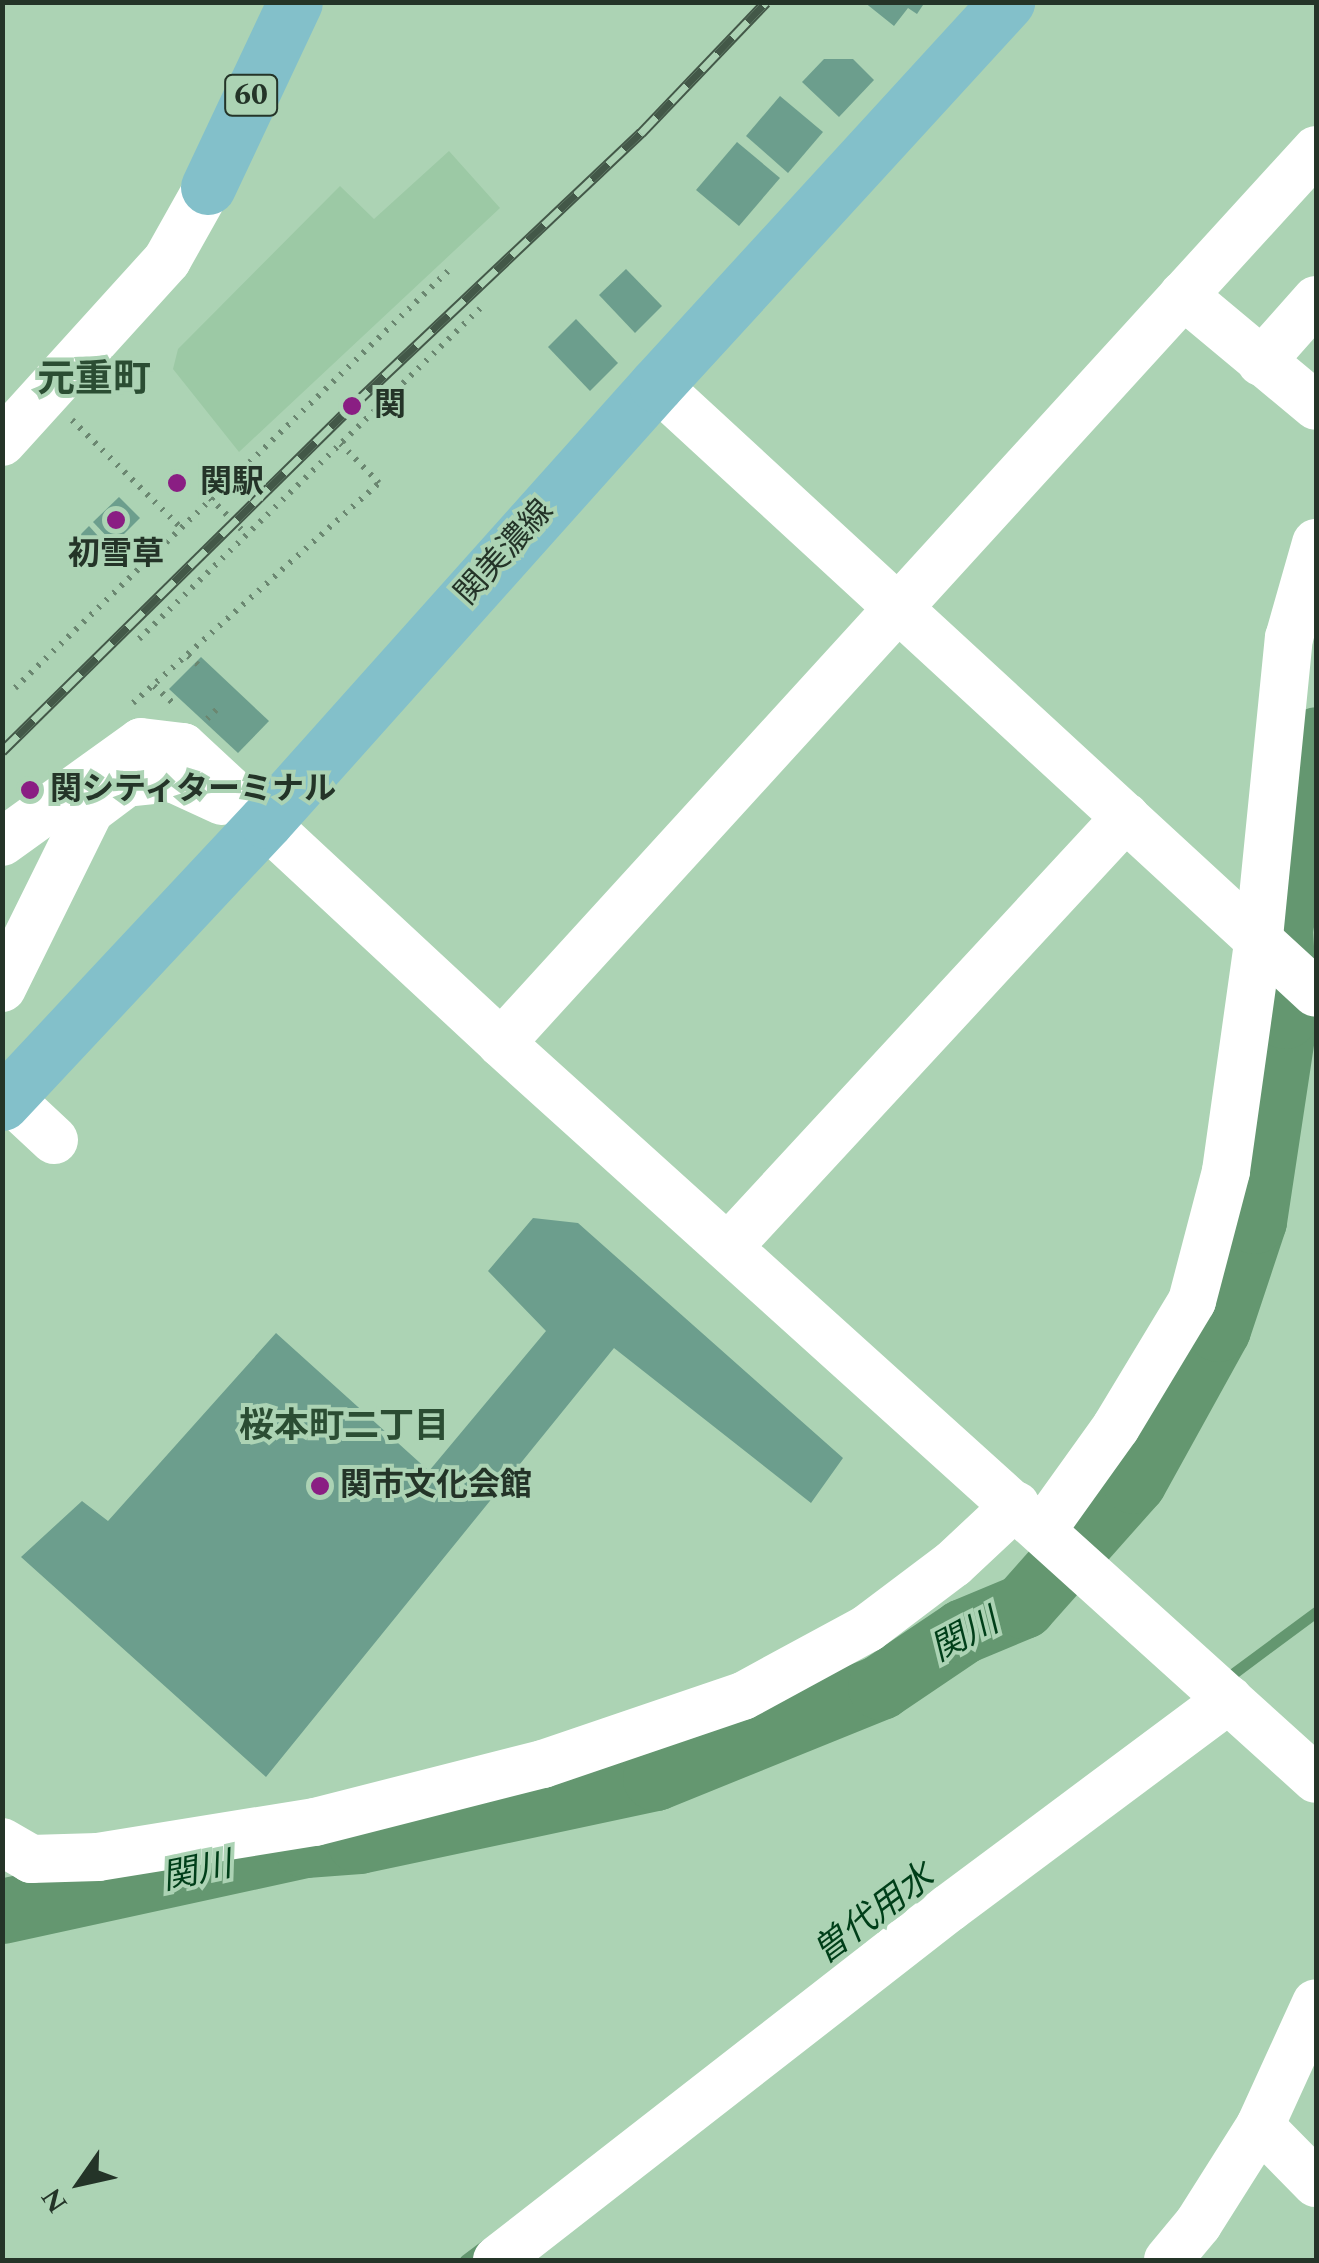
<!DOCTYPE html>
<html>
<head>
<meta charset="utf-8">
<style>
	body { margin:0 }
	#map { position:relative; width:1319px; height:2263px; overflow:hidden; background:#acd3b4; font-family:Spectral,"Noto Sans JP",serif }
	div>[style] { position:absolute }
	.built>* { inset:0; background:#9cc9a5 }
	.stream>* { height:11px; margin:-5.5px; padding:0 5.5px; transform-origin:5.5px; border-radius:5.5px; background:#649770 }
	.river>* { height:65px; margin:-32.5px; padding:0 32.5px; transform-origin:32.5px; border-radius:32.5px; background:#649770 }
	.building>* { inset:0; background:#6c9e8d }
	.path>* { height:6px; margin-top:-3px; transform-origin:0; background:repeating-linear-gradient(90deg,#6b8771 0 2.5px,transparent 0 10.5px) }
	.minor>* { height:48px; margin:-24px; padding:0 24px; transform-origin:24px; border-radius:24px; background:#fff }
	.major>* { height:55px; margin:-27.5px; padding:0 27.5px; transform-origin:27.5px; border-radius:27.5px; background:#83c0ca }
	.rail>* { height:11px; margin-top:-5.5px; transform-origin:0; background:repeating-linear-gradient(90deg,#acd3b4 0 22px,#435848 0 44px); box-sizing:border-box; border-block:2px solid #435848 }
	.dots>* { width:28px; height:28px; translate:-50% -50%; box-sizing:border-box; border:5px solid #acd3b4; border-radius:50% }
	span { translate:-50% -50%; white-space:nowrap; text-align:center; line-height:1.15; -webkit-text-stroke:8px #acd3b4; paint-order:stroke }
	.shield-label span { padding:2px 8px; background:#acd3b4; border:2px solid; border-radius:8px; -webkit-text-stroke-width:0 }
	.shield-label { font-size:30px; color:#243428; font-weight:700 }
	.poi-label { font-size:32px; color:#243428; font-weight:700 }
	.left { translate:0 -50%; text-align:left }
	.street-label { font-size:32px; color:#243428 }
	.neighbourhood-label { font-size:35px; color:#2b4d33; font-weight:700 }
	.water-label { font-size:35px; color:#003f19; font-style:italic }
	.quarter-label { font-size:38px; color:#2b4d33; font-weight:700 }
	.frame { position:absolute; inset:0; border:5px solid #243428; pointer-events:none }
	.north { position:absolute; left:30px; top:2133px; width:100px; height:100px; -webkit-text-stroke:8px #acd3b4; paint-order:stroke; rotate:236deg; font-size:28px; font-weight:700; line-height:40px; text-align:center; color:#243428 }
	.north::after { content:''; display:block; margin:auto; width:35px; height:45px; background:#243428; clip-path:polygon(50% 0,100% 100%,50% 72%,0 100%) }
</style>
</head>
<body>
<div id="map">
	<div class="built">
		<i style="clip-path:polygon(449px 151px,500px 208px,239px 452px,173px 369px,178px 349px,340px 186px,374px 219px)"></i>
	</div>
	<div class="stream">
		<i style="left:1223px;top:1681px;width:116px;rotate:-36.6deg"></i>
		<i style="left:465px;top:2260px;width:25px;rotate:-37deg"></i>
	</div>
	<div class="river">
		<i style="left:2px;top:1911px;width:310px;rotate:-12.3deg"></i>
		<i style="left:305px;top:1845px;width:54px;rotate:-4.2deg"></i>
		<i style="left:359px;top:1841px;width:303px;rotate:-12deg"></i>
		<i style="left:655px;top:1778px;width:243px;rotate:-22deg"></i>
		<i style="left:880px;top:1687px;width:100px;rotate:-34deg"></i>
		<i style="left:963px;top:1631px;width:65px;rotate:-22.6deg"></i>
		<i style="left:1023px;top:1606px;width:167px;rotate:-48.4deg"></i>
		<i style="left:1134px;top:1481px;width:174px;rotate:-61.1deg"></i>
		<i style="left:1218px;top:1329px;width:114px;rotate:-71.6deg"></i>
		<i style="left:1254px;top:1221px;width:207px;rotate:-81.4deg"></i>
		<i style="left:1285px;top:1016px;width:87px;rotate:-93.3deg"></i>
		<i style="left:1280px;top:929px;width:193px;rotate:-79.3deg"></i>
	</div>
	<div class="building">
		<i style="clip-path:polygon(864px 2px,925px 2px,917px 14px,908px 8px,894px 26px)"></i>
		<i style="clip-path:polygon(824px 59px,853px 59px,874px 80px,839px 117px,802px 82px)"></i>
		<i style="clip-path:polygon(780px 96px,823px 132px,788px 173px,746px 136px)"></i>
		<i style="clip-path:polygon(737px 142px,780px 178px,739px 226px,696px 190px)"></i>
		<i style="clip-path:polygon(626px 269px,662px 306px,635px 333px,599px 295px)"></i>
		<i style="clip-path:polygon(576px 319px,618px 363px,590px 391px,548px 347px)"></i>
		<i style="clip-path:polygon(119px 497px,140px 518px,114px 544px,93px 522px)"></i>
		<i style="clip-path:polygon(89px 526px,108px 547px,96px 559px,76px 539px)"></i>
		<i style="clip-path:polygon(201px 657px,269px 721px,238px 753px,169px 689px)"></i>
		<i style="clip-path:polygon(533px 1218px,578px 1223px,843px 1458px,811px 1503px,614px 1348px,266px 1777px,21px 1557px,82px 1501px,108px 1521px,276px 1333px,429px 1471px,546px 1331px,488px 1271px)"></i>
	</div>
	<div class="path">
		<i style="left:72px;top:420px;width:152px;rotate:44.7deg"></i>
		<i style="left:210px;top:498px;width:51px;rotate:45deg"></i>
		<i style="left:139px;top:639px;width:479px;rotate:-44.1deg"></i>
		<i style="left:188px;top:656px;width:18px;rotate:41deg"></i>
		<i style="left:154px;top:686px;width:30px;rotate:42deg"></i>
		<i style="left:15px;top:688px;width:603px;rotate:-43.92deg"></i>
		<i style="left:133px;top:703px;width:330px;rotate:-41.8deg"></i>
		<i style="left:379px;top:483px;width:56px;rotate:-134.3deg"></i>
		<i style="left:207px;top:719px;width:18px;rotate:-45deg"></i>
	</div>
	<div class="minor">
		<i style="left:1183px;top:295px;width:173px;rotate:39.8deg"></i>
		<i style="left:1261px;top:362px;width:83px;rotate:-48.4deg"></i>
		<i style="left:656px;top:385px;width:897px;rotate:42.65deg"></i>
		<i style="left:2px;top:442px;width:246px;rotate:-47.8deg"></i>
		<i style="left:167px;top:260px;width:84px;rotate:-60.7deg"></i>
		<i style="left:2px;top:842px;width:171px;rotate:-35.7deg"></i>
		<i style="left:141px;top:742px;width:42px;rotate:6.8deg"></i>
		<i style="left:183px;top:747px;width:434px;rotate:42.9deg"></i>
		<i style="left:501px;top:1043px;width:1098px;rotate:42.08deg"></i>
		<i style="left:2px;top:988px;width:199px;rotate:-63.7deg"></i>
		<i style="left:90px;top:810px;width:45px;rotate:-36.9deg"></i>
		<i style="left:126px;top:783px;width:46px;rotate:-6.2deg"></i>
		<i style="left:172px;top:778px;width:55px;rotate:24.7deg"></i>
		<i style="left:501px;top:1043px;width:1209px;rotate:-47.61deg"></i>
		<i style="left:8px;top:1097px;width:63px;rotate:43.1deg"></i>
		<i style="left:730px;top:1245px;width:583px;rotate:-47.22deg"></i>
		<i style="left:1043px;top:1529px;width:125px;rotate:-54.4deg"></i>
		<i style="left:1116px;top:1427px;width:147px;rotate:-58.9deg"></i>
		<i style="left:1192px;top:1301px;width:134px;rotate:-75.3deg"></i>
		<i style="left:1226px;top:1171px;width:236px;rotate:-82deg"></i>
		<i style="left:1259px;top:937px;width:301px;rotate:-84.3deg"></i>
		<i style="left:1289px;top:638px;width:99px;rotate:-74.1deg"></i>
		<i style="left:2px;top:1842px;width:34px;rotate:30deg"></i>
		<i style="left:31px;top:1859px;width:67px;rotate:-1.7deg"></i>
		<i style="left:98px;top:1857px;width:220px;rotate:-9.2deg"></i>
		<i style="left:315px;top:1822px;width:235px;rotate:-14.3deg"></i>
		<i style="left:543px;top:1764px;width:211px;rotate:-18.8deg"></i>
		<i style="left:743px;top:1696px;width:142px;rotate:-28.5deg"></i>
		<i style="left:868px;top:1628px;width:106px;rotate:-37deg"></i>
		<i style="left:953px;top:1564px;width:86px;rotate:-43.1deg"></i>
		<i style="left:1260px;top:2126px;width:80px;rotate:45.5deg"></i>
		<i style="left:497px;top:2260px;width:573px;rotate:-37.91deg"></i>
		<i style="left:949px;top:1908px;width:349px;rotate:-36.7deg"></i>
		<i style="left:1168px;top:2260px;width:47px;rotate:-50.2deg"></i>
		<i style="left:1198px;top:2224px;width:116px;rotate:-57.7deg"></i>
		<i style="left:1260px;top:2126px;width:135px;rotate:-65.5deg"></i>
	</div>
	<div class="major">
		<i style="left:208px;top:187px;width:204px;rotate:-64.8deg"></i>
		<i style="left:2px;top:1103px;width:386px;rotate:-46.9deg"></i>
		<i style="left:266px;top:821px;width:585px;rotate:-48.19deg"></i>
		<i style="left:656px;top:385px;width:520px;rotate:-47.5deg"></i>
	</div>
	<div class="rail">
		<i style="left:2px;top:751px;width:491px;rotate:-44.6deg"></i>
		<i style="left:352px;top:406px;width:398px;rotate:-43.4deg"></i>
		<i style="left:641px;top:133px;width:181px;rotate:-46.3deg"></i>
	</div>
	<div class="dots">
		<i style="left:352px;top:406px;background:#8a1e83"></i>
		<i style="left:177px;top:483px;background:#8a1e83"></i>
		<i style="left:116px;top:520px;background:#8a1e83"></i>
		<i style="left:30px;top:790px;background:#8a1e83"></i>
		<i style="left:320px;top:1486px;background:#8a1e83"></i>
	</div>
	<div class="shield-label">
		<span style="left:251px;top:95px">60</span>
	</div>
	<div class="poi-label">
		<span class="left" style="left:374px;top:406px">関</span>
		<span class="left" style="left:200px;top:483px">関駅</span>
		<span style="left:116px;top:555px">初雪草</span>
		<span class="left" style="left:50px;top:790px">関シティターミナル</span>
		<span class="left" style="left:340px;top:1486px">関市文化会館</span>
	</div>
	<div class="street-label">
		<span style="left:505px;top:553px;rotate:-48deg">関美濃線</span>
	</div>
	<div class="neighbourhood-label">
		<span style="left:344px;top:1427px">桜本町二丁目</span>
	</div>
	<div class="water-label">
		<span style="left:965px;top:1636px;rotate:-28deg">関川</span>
		<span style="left:197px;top:1872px;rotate:-12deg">関川</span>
		<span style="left:874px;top:1915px;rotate:-37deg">曽代用水</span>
	</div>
	<div class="quarter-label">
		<span style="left:94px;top:381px">元重町</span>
	</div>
	<div class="frame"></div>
	<div class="north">N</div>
</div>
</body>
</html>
